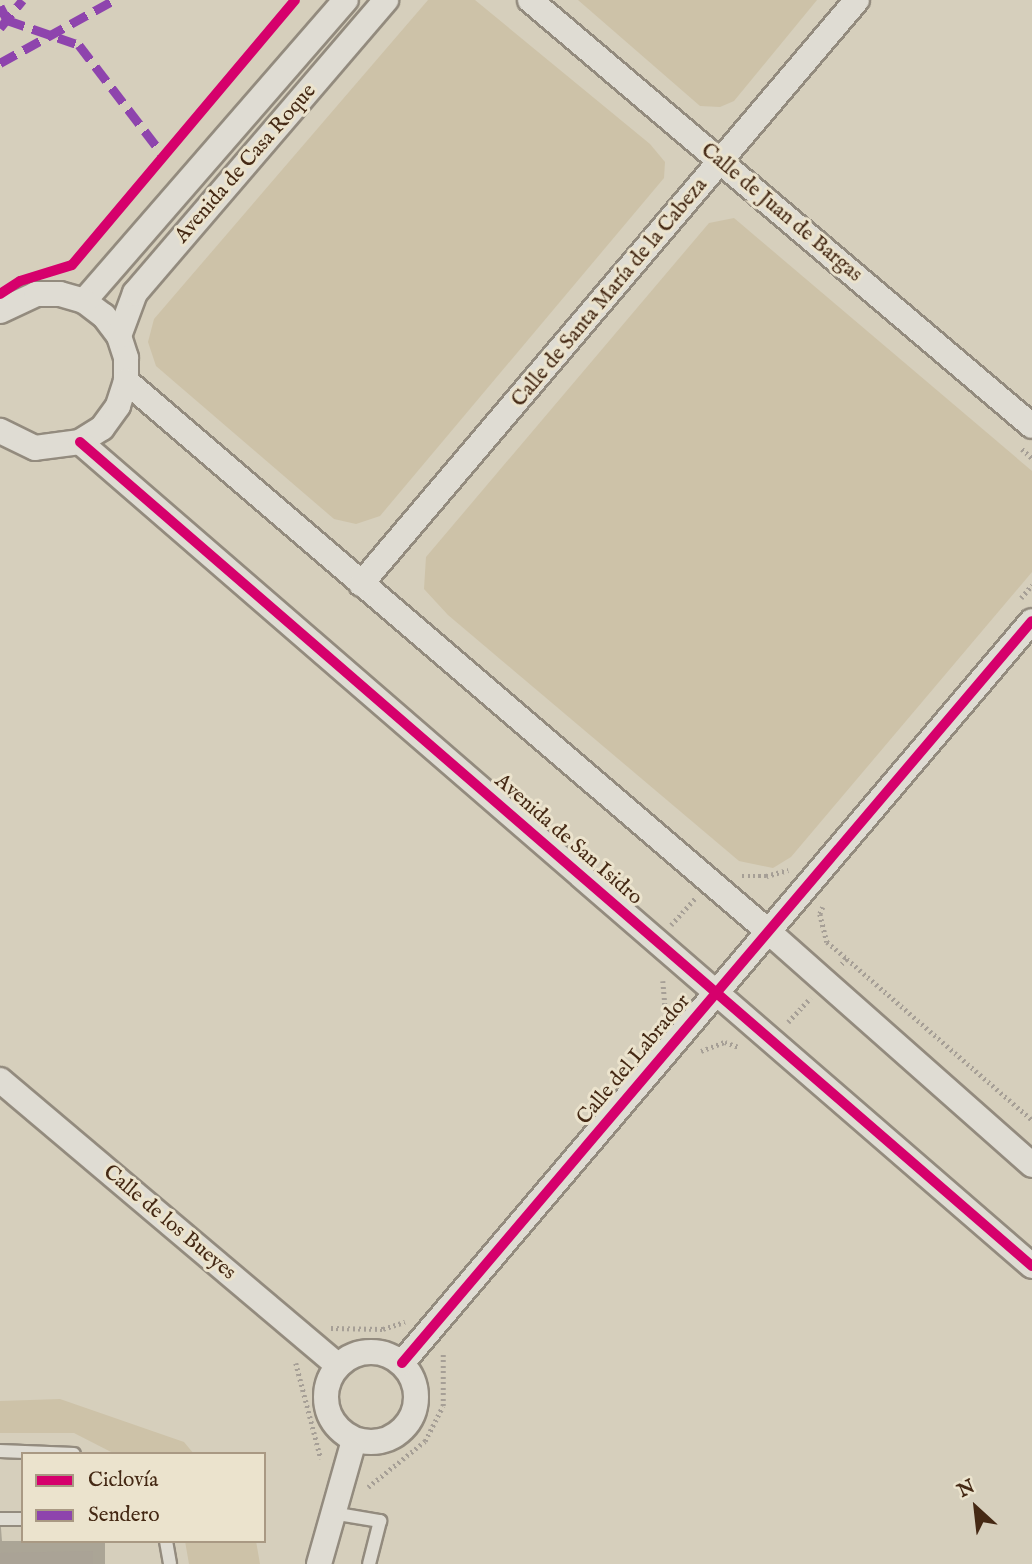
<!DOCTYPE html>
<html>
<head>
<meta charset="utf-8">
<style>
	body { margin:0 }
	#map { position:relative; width:1032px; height:1564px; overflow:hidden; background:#d6cfbc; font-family:"IM FELL English",serif }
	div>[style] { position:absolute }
	.green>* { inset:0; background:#cdc2a8 }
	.shadow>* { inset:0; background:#0003 }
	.building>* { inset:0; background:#aaa396 }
	.path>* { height:4.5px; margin-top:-2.25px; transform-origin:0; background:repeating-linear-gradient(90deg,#a69f96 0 2px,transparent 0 5.5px) }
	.roads { filter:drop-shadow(2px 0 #938b7e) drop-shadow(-2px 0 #938b7e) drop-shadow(0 2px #938b7e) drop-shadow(0 -2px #938b7e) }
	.service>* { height:12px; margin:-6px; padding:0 6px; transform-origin:6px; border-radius:6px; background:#dfdcd3 }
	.minor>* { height:24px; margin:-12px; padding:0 12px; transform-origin:12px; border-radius:12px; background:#dfdcd3 }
	.minor>.ring { margin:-12px; padding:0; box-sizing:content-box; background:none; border:24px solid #dfdcd3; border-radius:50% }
	.quiet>* { height:9px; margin-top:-4.5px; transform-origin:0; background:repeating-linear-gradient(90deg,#8e44ad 0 18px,transparent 0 27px) }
	.cycleway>* { height:10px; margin:-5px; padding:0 5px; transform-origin:5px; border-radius:5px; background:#d6006c }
	span { translate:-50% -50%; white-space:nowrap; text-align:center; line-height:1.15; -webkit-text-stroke:6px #ebe3cd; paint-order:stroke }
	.street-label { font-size:21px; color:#452914 }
	.legend { position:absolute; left:21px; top:1452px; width:245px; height:91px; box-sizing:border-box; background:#ebe3cd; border:2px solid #a99983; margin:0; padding:9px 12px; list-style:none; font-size:21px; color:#452914 }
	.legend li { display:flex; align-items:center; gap:14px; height:35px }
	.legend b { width:35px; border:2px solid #a99983 }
	.north { position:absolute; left:941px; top:1473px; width:70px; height:70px; -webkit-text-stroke:5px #ebe3cd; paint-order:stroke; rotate:333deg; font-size:19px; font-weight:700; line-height:28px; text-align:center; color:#452914 }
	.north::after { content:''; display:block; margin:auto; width:24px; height:32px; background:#452914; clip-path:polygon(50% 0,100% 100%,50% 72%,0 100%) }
</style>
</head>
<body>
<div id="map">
	<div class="green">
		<i style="clip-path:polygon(428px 0,475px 0,650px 144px,665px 162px,664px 178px,380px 516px,356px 524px,334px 519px,156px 366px,148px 342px,154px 319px)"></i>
		<i style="clip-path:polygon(578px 0,817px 0,734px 101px,720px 107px,700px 106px)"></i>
		<i style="clip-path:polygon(734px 218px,1032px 471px,1032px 572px,791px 857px,773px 868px,739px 861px,448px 615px,424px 589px,426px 557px,709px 223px)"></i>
		<i style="clip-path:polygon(60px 1399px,184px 1442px,194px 1454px,115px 1454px,74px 1433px,0 1433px,0 1401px)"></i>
		<i style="clip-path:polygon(185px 1541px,256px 1541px,260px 1564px,189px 1564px)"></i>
	</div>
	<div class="shadow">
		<i style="clip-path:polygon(0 1515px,2px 1541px,105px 1541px,105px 1564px,0 1564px)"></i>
	</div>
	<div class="building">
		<i style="clip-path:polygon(93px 1551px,93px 1564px,0 1564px,0 1553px)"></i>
	</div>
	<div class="path">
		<i style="left:1022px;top:449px;width:13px;rotate:42deg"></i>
		<i style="left:1021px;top:598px;width:17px;rotate:-50deg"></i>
		<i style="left:742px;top:876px;width:24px"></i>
		<i style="left:766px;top:876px;width:23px;rotate:-15deg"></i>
		<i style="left:823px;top:907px;width:8px;rotate:113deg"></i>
		<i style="left:820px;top:914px;width:29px;rotate:76deg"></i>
		<i style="left:827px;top:942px;width:26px;rotate:40deg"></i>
		<i style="left:847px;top:959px;width:10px;rotate:135deg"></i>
		<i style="left:671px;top:925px;width:36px;rotate:-48deg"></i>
		<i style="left:847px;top:959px;width:245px;rotate:41deg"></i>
		<i style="left:663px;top:981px;width:32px;rotate:85deg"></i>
		<i style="left:788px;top:1022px;width:33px;rotate:-47deg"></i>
		<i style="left:701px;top:1051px;width:26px;rotate:-21deg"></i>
		<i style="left:725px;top:1042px;width:15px;rotate:20deg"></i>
		<i style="left:331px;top:1328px;width:52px;rotate:1.1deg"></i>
		<i style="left:383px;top:1329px;width:23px;rotate:-18deg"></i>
		<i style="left:296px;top:1363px;width:99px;rotate:75.4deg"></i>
		<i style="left:368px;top:1487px;width:73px;rotate:-38.9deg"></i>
		<i style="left:425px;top:1441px;width:39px;rotate:-63deg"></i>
		<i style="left:443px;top:1406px;width:53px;rotate:-90deg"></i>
	</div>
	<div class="roads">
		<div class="service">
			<i style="left:0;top:1451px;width:74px;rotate:2.3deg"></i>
			<i style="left:332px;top:1513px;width:49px;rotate:9.5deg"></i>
			<i style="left:380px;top:1521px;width:44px;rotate:104.3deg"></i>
			<i style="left:0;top:1519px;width:23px"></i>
			<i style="left:166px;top:1541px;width:23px;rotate:80deg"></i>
		</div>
		<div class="minor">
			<i style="left:530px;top:0;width:658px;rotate:40.32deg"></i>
			<i style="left:84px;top:301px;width:399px;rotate:-49deg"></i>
			<i style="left:0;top:311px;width:40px;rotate:-25deg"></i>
			<i style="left:36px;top:294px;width:24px"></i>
			<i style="left:60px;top:294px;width:25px;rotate:16deg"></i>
			<i style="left:84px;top:301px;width:25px;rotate:37deg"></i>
			<i style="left:104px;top:316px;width:25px;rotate:53deg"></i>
			<i style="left:119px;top:336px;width:23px;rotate:72deg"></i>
			<i style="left:126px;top:358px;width:23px;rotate:90deg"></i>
			<i style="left:126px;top:381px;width:26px;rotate:108deg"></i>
			<i style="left:118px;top:406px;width:27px;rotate:126deg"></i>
			<i style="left:102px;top:428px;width:26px;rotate:148deg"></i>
			<i style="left:80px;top:442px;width:45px;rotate:172.4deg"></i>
			<i style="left:35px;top:448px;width:39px;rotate:-154deg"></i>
			<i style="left:119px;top:336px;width:46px;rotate:-69.6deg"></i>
			<i style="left:135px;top:293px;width:386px;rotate:-49.4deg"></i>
			<i style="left:126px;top:381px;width:848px;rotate:40.6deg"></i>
			<i style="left:770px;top:933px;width:350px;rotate:41.5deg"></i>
			<i style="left:80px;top:442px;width:1259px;rotate:40.88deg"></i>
			<i style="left:361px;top:584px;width:766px;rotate:-49.66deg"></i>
			<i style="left:0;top:1080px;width:443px;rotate:40.2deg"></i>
			<i class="ring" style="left:326px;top:1352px;width:66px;height:66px"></i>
			<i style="left:402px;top:1363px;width:973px;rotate:-49.67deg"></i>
			<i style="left:319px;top:1564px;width:129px;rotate:-74.2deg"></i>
		</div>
	</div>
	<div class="quiet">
		<i style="left:0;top:6px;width:16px;rotate:63deg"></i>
		<i style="left:7px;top:20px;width:76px;rotate:19.1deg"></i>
		<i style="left:79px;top:45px;width:140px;rotate:52.6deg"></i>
		<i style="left:0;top:28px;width:36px;rotate:-51deg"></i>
		<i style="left:0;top:63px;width:130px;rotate:-28.9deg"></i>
	</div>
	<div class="cycleway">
		<i style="left:0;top:294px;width:24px;rotate:-33deg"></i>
		<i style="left:20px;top:281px;width:54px;rotate:-17.1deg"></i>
		<i style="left:72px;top:265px;width:346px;rotate:-49.9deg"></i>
		<i style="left:80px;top:442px;width:1259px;rotate:40.88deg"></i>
		<i style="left:402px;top:1363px;width:973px;rotate:-49.67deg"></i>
	</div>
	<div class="street-label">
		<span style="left:246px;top:164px;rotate:-49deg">Avenida de Casa Roque</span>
		<span style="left:781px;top:213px;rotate:40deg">Calle de Juan de Bargas</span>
		<span style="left:610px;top:293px;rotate:-50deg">Calle de Santa María de la Cabeza</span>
		<span style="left:568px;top:840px;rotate:41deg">Avenida de San Isidro</span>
		<span style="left:634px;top:1060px;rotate:-50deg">Calle del Labrador</span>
		<span style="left:169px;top:1223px;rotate:40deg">Calle de los Bueyes</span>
	</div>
	<ul class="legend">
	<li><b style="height:9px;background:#d6006c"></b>Ciclovía</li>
	<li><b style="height:9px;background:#8e44ad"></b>Sendero</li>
	</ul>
	<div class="north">N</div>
</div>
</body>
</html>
